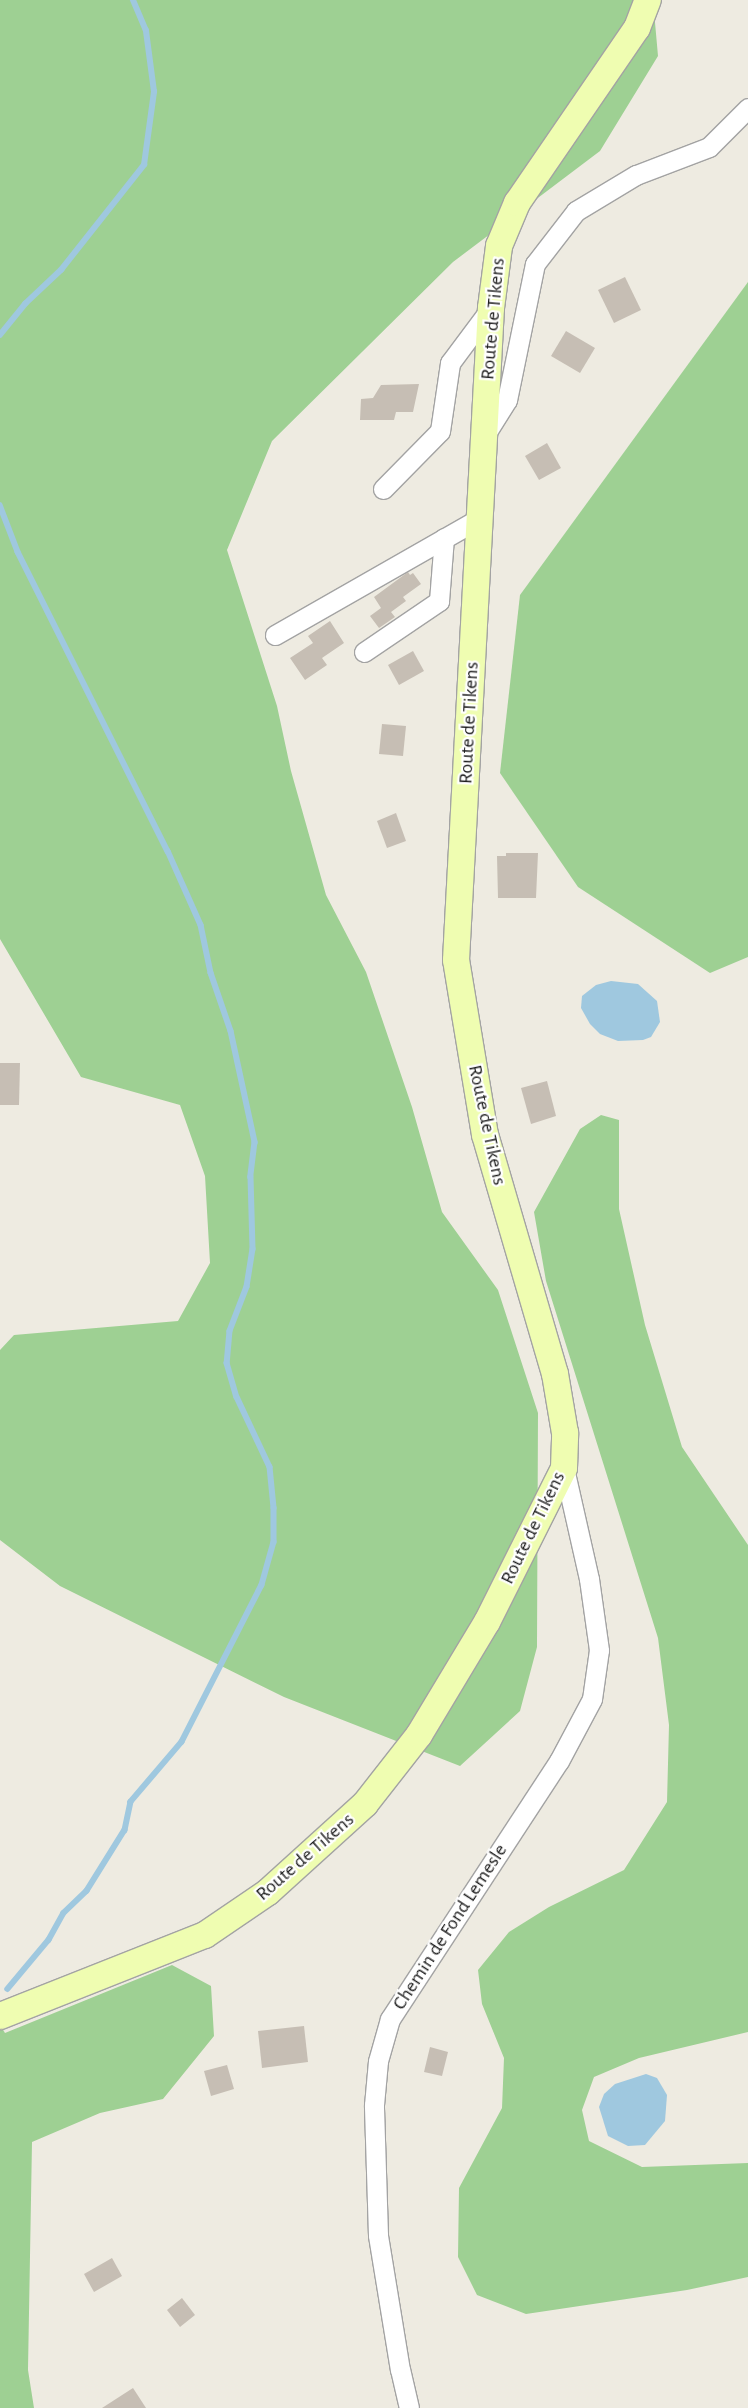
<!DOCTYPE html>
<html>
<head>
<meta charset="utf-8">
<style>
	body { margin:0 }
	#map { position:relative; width:748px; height:2408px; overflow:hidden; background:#eeebe1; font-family:"Alegreya Sans",sans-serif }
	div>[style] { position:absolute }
	.forest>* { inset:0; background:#9ed093 }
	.water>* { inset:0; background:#9fc8df }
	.stream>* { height:5.5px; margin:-2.75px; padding:0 2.75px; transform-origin:2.75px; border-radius:2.75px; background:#9fc8df }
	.building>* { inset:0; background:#c6beb4 }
	.roads { filter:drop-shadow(1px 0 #a3a3a3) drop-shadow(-1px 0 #a3a3a3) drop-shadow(0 1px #a3a3a3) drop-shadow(0 -1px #a3a3a3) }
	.street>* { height:19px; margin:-9.5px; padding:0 9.5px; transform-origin:9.5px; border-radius:9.5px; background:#fff }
	.secondary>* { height:26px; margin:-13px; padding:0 13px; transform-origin:13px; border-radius:13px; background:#effdb1 }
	span { translate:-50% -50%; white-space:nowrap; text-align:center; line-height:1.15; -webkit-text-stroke:4.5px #fff; paint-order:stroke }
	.street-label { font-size:20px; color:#1c1c1c }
</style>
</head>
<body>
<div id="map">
	<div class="forest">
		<i style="clip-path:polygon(0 0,653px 0,658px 56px,600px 151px,453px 262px,272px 441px,227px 550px,277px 706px,291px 771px,326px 895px,366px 972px,412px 1107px,442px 1212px,498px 1290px,538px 1413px,537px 1647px,520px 1711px,460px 1766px,284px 1697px,60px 1586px,0 1540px,0 1350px,14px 1335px,178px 1321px,210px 1263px,205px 1176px,180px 1105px,81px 1077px,0 939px)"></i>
		<i style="clip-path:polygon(748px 282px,748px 957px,710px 973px,578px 887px,500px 773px,520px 595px)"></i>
		<i style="clip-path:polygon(601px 1115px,619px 1120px,619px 1209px,645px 1325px,682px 1447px,748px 1545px,748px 2032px,639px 2058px,594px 2077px,582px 2110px,589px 2141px,642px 2167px,748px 2163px,748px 2277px,687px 2290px,526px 2314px,477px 2295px,458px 2257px,459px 2188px,502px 2108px,504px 2058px,482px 2004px,478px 1970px,509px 1932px,549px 1907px,624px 1870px,667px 1802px,669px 1725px,658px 1638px,546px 1281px,534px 1212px,580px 1129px)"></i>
		<i style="clip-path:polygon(172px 1965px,211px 1986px,214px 2036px,163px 2099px,100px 2113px,32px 2142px,28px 2370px,34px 2408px,0 2408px,0 2025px,5px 2033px)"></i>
	</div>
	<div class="water">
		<i style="clip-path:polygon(611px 981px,638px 984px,657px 1001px,660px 1022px,651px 1037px,643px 1040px,618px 1041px,600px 1034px,590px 1024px,581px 1008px,582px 996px,596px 985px)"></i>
		<i style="clip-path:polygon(646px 2074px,657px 2078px,667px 2095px,665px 2121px,645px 2145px,628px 2146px,608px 2136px,599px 2107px,604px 2094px,615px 2084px)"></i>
	</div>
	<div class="stream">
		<i style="left:0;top:335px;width:40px;rotate:-51deg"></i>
		<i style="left:25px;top:304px;width:50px;rotate:-43.4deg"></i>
		<i style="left:61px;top:270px;width:134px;rotate:-51.7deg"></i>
		<i style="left:144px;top:165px;width:74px;rotate:-82.2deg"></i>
		<i style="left:154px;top:92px;width:62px;rotate:-97.5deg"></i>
		<i style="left:146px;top:31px;width:34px;rotate:-113deg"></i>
		<i style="left:0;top:505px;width:50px;rotate:69deg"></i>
		<i style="left:18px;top:552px;width:335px;rotate:63.4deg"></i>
		<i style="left:168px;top:851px;width:81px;rotate:66deg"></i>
		<i style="left:201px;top:925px;width:49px;rotate:78.2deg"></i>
		<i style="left:211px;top:973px;width:61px;rotate:71deg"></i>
		<i style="left:231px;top:1031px;width:114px;rotate:77.8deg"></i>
		<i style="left:255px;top:1142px;width:35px;rotate:97deg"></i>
		<i style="left:251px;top:1177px;width:72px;rotate:88.4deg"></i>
		<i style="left:253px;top:1249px;width:38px;rotate:99deg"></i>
		<i style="left:247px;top:1287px;width:47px;rotate:111.1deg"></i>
		<i style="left:230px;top:1331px;width:32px;rotate:95deg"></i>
		<i style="left:227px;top:1363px;width:35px;rotate:74deg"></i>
		<i style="left:237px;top:1397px;width:77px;rotate:64.8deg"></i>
		<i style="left:270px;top:1467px;width:41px;rotate:84.4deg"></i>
		<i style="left:274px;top:1508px;width:34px;rotate:90deg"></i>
		<i style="left:274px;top:1542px;width:45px;rotate:105.6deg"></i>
		<i style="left:262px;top:1585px;width:176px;rotate:117deg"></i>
		<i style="left:182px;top:1742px;width:79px;rotate:130.4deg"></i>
		<i style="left:131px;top:1802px;width:29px;rotate:102deg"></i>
		<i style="left:125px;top:1830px;width:72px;rotate:121.9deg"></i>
		<i style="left:87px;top:1891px;width:32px;rotate:136deg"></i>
		<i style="left:64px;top:1913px;width:31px;rotate:119deg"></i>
		<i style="left:49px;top:1940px;width:64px;rotate:129.9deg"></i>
	</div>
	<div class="building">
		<i style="clip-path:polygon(625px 277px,641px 310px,614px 323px,598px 290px)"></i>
		<i style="clip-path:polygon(566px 331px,595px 348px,580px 373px,551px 356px)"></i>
		<i style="clip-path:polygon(419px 384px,413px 412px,396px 412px,394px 420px,360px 420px,361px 399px,373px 398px,381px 385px)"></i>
		<i style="clip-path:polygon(547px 443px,561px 468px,539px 480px,525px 456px)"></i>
		<i style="clip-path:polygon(408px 572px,410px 575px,413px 573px,421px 584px,403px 597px,406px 601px,391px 612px,395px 617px,379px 628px,370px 616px,381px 608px,374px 597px)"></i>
		<i style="clip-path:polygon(330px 621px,344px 643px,322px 658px,327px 665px,305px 680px,290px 658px,313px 643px,308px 636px)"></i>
		<i style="clip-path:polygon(413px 651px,424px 671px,399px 685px,388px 665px)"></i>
		<i style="clip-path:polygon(382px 724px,406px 726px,403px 756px,379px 754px)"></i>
		<i style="clip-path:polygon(396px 813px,406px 841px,387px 848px,377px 821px)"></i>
		<i style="clip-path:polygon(506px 853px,538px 853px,536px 898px,498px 898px,497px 856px,506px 856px)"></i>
		<i style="clip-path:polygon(0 1063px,20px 1063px,19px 1105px,0 1105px)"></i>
		<i style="clip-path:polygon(547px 1081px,556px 1116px,531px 1124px,521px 1088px)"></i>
		<i style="clip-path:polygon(304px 2026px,308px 2062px,262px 2068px,258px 2031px)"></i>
		<i style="clip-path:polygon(430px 2047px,448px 2052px,442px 2076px,424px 2072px)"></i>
		<i style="clip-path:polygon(227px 2065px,234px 2089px,211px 2096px,204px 2071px)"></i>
		<i style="clip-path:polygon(112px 2258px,122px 2276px,94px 2292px,84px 2274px)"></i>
		<i style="clip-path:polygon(182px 2298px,195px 2315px,180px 2327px,167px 2310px)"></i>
		<i style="clip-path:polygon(133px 2388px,146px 2408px,102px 2408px)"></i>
	</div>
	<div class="roads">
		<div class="street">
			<i style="left:485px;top:435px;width:41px;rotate:-57.8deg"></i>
			<i style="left:507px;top:400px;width:139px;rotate:-78.4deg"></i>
			<i style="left:535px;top:264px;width:67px;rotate:-52.3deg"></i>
			<i style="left:576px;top:211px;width:70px;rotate:-31deg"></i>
			<i style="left:636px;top:175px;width:78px;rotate:-21deg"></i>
			<i style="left:709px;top:147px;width:55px;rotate:-45deg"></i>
			<i style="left:383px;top:489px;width:81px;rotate:-45.5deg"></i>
			<i style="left:440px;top:431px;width:69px;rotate:-81.6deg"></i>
			<i style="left:450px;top:363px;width:69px;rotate:-53.3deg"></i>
			<i style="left:275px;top:635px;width:236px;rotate:-29.7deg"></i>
			<i style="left:364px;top:652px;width:91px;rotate:-34.2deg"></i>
			<i style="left:439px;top:601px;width:63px;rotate:-85.5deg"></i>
			<i style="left:409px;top:2408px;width:39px;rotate:-103deg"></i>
			<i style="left:400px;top:2370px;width:137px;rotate:-99.3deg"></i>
			<i style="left:378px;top:2235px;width:130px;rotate:-91.8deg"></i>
			<i style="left:374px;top:2105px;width:44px;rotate:-84.8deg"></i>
			<i style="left:378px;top:2061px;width:44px;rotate:-74.1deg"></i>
			<i style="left:390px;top:2019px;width:308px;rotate:-56.8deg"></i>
			<i style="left:559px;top:1761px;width:70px;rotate:-62deg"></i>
			<i style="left:592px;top:1699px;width:49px;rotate:-81.9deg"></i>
			<i style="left:599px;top:1650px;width:72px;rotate:-98deg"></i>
			<i style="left:589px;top:1579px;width:114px;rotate:-102.7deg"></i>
		</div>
		<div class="secondary">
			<i style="left:0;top:2016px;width:220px;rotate:-21.6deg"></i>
			<i style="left:205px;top:1935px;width:76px;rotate:-34.3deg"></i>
			<i style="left:268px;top:1892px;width:131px;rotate:-42.2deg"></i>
			<i style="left:365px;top:1804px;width:88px;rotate:-52deg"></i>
			<i style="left:419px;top:1735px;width:132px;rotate:-59deg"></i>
			<i style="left:487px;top:1622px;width:172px;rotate:-63.4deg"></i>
			<i style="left:564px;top:1468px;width:35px;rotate:-88deg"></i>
			<i style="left:565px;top:1433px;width:60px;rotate:-99.6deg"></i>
			<i style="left:555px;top:1374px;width:249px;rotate:-106.3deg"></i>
			<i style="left:485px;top:1135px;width:177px;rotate:-99.4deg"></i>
			<i style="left:456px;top:960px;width:653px;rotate:-86.93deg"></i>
			<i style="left:491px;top:308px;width:63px;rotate:-82.6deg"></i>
			<i style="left:499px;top:246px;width:47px;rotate:-67.3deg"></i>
			<i style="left:517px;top:203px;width:212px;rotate:-55.6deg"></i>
			<i style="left:637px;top:28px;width:30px;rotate:-69deg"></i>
		</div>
	</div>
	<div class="street-label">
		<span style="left:493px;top:319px;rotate:-85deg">Route de Tikens</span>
		<span style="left:469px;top:723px;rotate:-87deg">Route de Tikens</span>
		<span style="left:487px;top:1125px;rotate:78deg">Route de Tikens</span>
		<span style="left:533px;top:1528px;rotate:-64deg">Route de Tikens</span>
		<span style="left:305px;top:1857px;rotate:-41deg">Route de Tikens</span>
		<span style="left:450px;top:1927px;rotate:-57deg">Chemin de Fond Lemesle</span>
	</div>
</div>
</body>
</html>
